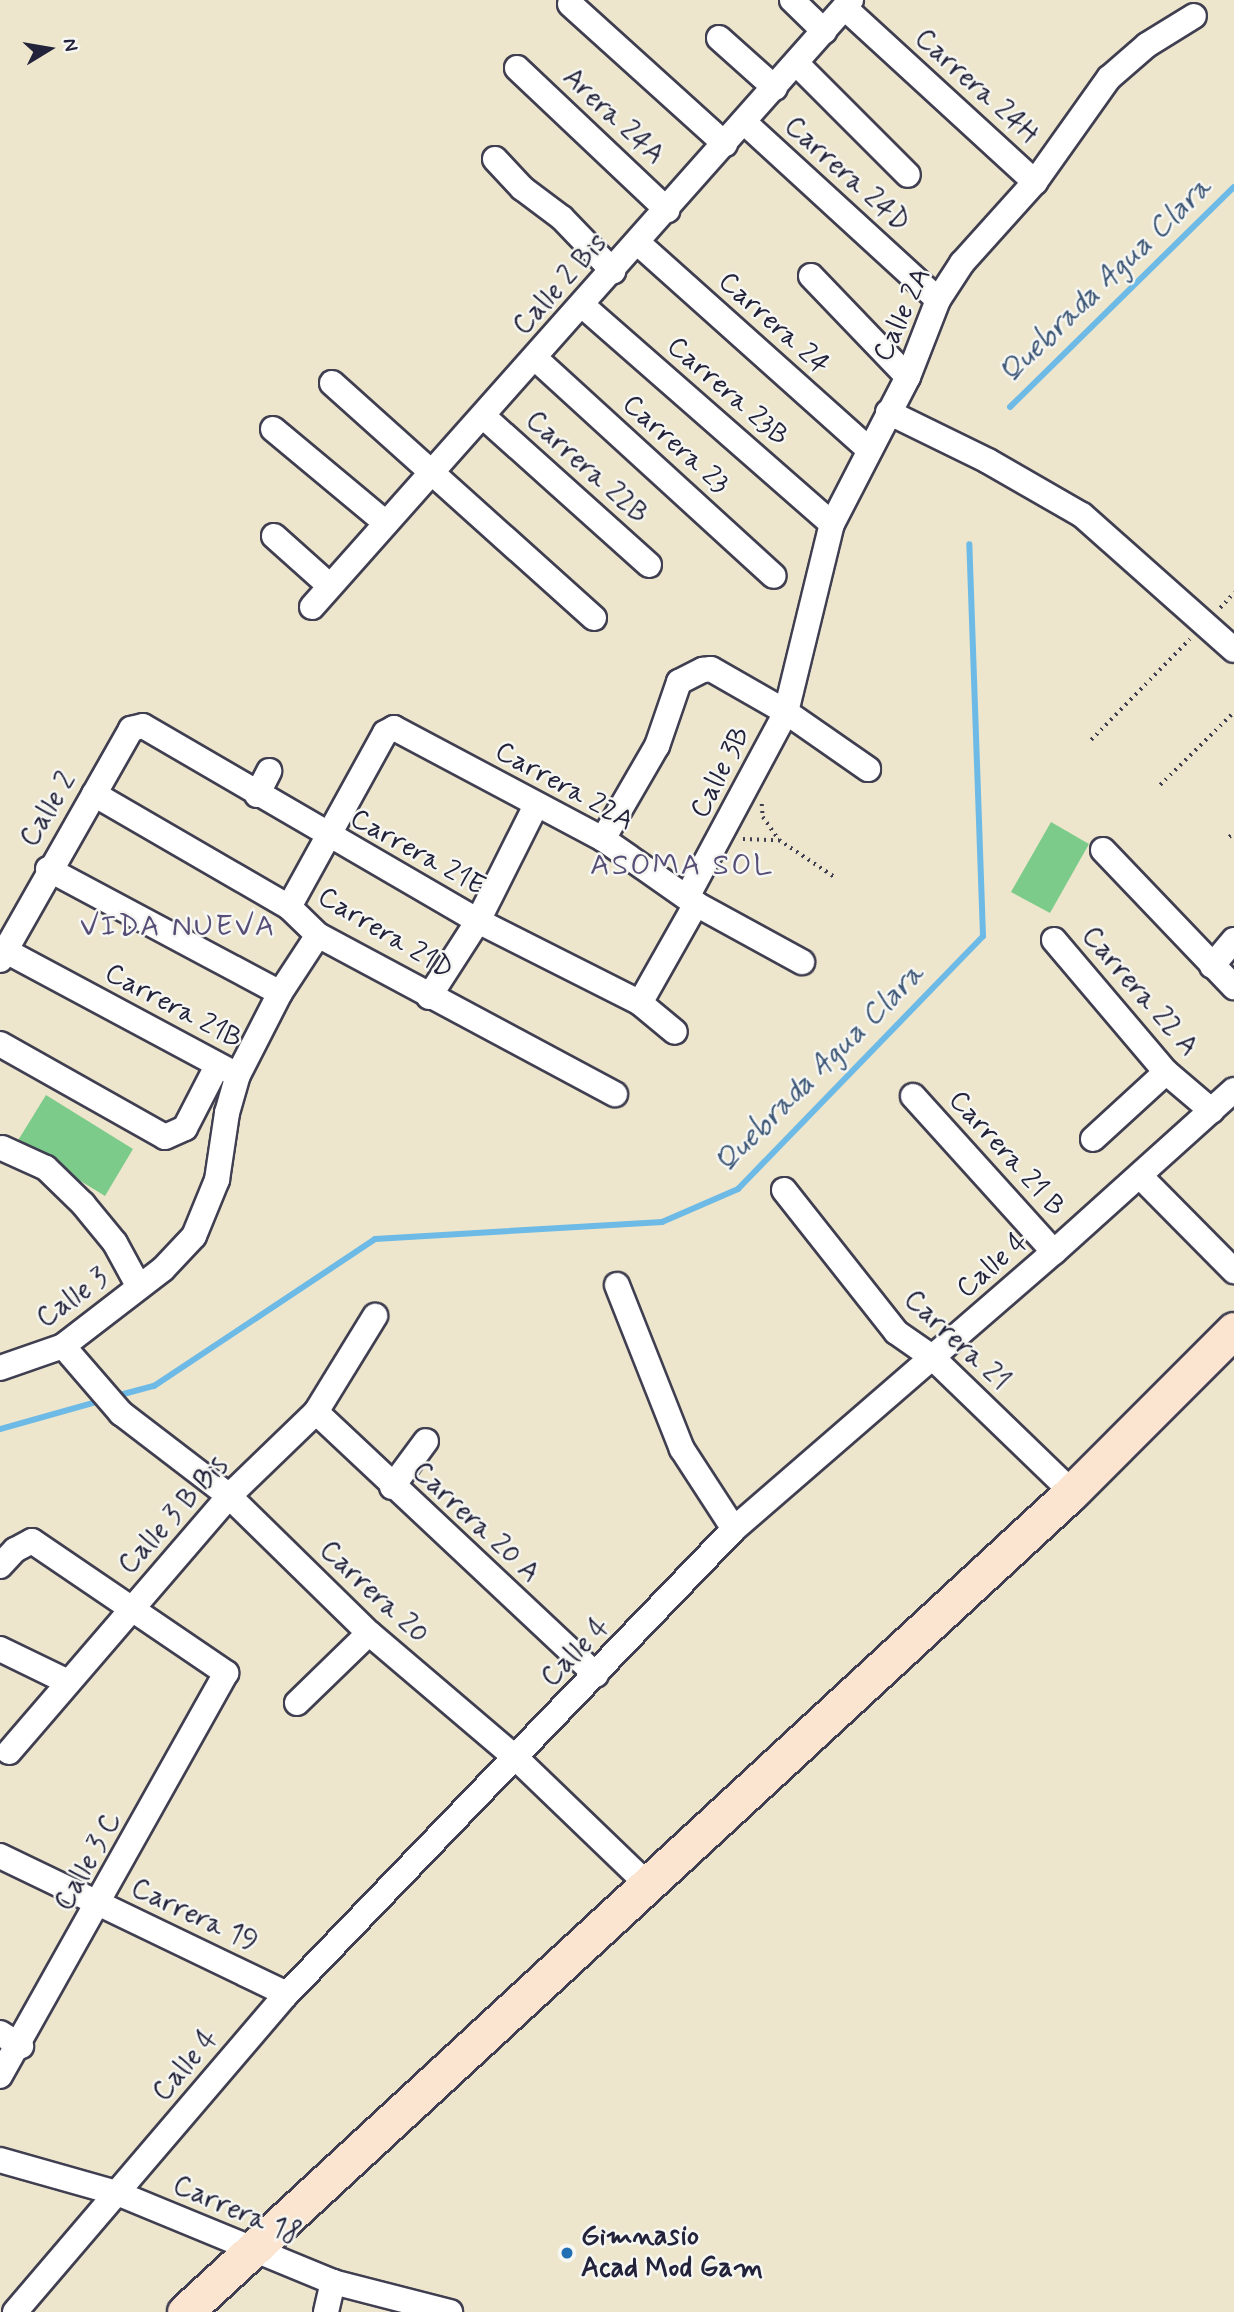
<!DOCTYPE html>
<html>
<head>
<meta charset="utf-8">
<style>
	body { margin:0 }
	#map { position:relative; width:1234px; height:2312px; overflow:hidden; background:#ede6cc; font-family:Mynerve,sans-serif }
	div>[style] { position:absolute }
	.green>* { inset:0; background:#7dcb8b }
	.stream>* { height:6px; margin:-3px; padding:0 3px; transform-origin:3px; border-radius:3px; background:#6dbae6 }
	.path>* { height:3.5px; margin-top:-1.75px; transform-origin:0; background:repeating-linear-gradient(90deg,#403f51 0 2px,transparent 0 7px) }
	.roads { filter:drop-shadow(2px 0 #403f51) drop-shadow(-2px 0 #403f51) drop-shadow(0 2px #403f51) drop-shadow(0 -2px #403f51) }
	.street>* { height:24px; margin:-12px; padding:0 12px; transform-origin:12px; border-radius:12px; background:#fff }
	.secondary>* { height:35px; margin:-17.5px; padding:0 17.5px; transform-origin:17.5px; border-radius:17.5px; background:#fce5d0 }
	.dots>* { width:19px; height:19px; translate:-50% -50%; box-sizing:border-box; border:4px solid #f6f6f2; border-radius:50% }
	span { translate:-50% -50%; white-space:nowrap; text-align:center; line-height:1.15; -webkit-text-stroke:5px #f6f6f2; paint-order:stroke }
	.street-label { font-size:28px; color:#22223b }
	.poi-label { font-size:28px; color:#22223b; font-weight:700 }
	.left { translate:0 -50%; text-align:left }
	.water-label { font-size:30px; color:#3c5777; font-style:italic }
	.neighbourhood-label { font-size:30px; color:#574e77; letter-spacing:2px }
	.north { position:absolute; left:14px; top:14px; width:70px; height:70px; -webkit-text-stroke:5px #f6f6f2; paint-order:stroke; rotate:79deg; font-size:19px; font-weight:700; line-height:28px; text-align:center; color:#22223b }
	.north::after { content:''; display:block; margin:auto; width:24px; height:32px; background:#22223b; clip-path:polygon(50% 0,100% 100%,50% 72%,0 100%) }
</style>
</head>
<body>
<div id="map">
	<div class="green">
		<i style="clip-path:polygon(1051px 822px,1089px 844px,1050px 913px,1011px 892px)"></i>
		<i style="clip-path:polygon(46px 1095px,133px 1149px,105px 1196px,17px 1142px)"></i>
	</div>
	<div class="stream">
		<i style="left:1010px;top:407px;width:314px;rotate:-44.5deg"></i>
		<i style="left:116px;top:1396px;width:39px;rotate:-15deg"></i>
		<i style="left:154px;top:1386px;width:265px;rotate:-33.6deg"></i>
		<i style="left:375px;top:1239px;width:288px;rotate:-3.4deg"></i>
		<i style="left:662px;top:1222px;width:83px;rotate:-23.5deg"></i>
		<i style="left:738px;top:1189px;width:352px;rotate:-45.9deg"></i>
		<i style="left:983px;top:936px;width:392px;rotate:-92deg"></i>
		<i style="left:0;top:1429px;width:107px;rotate:-15.7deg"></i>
	</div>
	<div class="path">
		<i style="left:1220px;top:608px;width:21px;rotate:-47deg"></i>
		<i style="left:1091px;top:740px;width:141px;rotate:-45.6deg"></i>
		<i style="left:1160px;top:785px;width:104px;rotate:-44.6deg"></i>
		<i style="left:762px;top:804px;width:13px;rotate:86deg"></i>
		<i style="left:763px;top:817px;width:28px;rotate:55deg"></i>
		<i style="left:779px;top:840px;width:69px;rotate:33.7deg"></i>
		<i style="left:1229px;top:837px;width:6px;rotate:-39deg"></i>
		<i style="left:743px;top:839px;width:36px;rotate:2deg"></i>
	</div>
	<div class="roads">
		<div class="street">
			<i style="left:792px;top:0;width:45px;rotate:44.1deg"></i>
			<i style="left:570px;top:4px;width:209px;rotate:42.1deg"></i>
			<i style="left:845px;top:8px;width:258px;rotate:42.5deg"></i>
			<i style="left:719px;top:38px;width:75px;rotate:41.8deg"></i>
			<i style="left:796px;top:63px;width:158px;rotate:45deg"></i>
			<i style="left:517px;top:68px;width:207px;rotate:43.4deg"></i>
			<i style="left:744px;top:122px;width:263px;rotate:42.5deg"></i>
			<i style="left:495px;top:159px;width:40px;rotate:47deg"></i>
			<i style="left:522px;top:188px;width:50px;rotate:36.9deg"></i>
			<i style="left:562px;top:218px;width:74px;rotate:46.1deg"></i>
			<i style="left:638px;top:243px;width:309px;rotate:41.8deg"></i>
			<i style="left:811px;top:276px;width:140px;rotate:46.2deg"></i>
			<i style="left:582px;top:305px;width:332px;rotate:41.2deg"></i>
			<i style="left:535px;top:358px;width:323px;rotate:42.4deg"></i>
			<i style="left:332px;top:383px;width:352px;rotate:41.9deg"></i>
			<i style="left:888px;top:412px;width:111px;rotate:26.1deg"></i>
			<i style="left:988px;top:461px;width:108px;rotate:29.9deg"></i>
			<i style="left:1082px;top:515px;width:203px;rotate:41.6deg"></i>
			<i style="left:483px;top:416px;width:223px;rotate:41.9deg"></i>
			<i style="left:273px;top:429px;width:147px;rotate:39.8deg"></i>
			<i style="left:274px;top:536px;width:75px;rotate:41.8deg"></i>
			<i style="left:312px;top:607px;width:812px;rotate:-48.4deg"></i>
			<i style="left:94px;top:794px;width:225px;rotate:30.1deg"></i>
			<i style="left:289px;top:907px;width:40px;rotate:44deg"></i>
			<i style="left:318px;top:935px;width:337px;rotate:28.2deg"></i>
			<i style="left:257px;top:795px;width:27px;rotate:-63deg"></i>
			<i style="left:603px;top:839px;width:108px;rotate:-59.9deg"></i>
			<i style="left:657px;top:746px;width:68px;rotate:-71deg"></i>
			<i style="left:679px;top:682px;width:27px;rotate:-27deg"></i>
			<i style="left:703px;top:670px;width:8px;rotate:-7deg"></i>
			<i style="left:711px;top:669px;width:86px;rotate:29.8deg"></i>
			<i style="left:786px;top:712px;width:100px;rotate:34.8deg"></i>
			<i style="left:1103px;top:850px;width:190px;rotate:46.3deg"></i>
			<i style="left:48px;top:869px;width:263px;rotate:28.1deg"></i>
			<i style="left:687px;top:897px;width:210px;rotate:-61.8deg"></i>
			<i style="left:786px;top:712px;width:194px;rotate:-76.3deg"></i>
			<i style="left:832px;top:524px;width:165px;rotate:-62.7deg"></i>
			<i style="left:908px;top:377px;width:83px;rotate:-68.7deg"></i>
			<i style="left:938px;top:300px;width:44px;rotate:-57deg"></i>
			<i style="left:962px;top:263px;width:109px;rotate:-48deg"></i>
			<i style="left:1035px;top:182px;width:128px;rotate:-54.6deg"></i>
			<i style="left:1109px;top:78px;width:50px;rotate:-41deg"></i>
			<i style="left:1147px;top:45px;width:55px;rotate:-31.7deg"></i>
			<i style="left:289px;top:907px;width:199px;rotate:-61.1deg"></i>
			<i style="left:385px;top:733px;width:10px;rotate:-29deg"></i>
			<i style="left:394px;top:728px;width:237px;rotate:28deg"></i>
			<i style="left:603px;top:839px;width:113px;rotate:35deg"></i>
			<i style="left:696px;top:904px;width:121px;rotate:28.7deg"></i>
			<i style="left:1054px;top:940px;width:173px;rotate:49.7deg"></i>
			<i style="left:1166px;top:1072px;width:60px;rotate:40.3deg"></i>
			<i style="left:6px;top:951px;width:254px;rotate:28.2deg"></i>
			<i style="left:0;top:960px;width:266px;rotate:-60.4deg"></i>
			<i style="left:131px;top:729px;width:12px;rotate:-14deg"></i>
			<i style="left:143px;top:726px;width:388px;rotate:30.2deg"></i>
			<i style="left:478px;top:921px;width:182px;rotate:26.8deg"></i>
			<i style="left:640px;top:1003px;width:45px;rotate:39.6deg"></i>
			<i style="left:1212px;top:966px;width:34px;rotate:-50deg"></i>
			<i style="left:429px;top:997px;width:90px;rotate:-57.2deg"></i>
			<i style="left:478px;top:921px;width:130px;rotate:-63.4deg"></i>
			<i style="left:640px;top:1003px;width:114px;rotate:-60.5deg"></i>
			<i style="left:0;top:1044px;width:189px;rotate:29.4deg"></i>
			<i style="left:165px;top:1137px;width:22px;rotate:-24deg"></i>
			<i style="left:185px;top:1128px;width:70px;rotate:-62.7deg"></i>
			<i style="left:913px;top:1096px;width:210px;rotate:47.9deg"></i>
			<i style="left:1093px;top:1139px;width:99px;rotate:-42.5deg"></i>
			<i style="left:2px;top:1148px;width:48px;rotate:24.4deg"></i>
			<i style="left:46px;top:1168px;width:52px;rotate:44.2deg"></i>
			<i style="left:83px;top:1204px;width:50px;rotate:50.6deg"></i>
			<i style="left:115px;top:1243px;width:50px;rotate:61.4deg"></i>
			<i style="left:1140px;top:1176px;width:134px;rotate:45.3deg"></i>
			<i style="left:784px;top:1190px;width:181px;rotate:51.7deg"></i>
			<i style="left:896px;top:1332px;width:44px;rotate:34.8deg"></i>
			<i style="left:932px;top:1357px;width:194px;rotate:44deg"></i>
			<i style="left:617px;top:1285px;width:176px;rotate:68.4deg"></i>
			<i style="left:682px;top:1449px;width:95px;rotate:57deg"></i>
			<i style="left:63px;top:1346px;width:89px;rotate:49.1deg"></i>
			<i style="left:121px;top:1413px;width:136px;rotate:37.5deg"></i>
			<i style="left:229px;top:1496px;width:196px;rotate:44.4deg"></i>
			<i style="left:369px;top:1633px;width:193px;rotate:40.4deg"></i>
			<i style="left:516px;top:1758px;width:179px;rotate:43.9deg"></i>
			<i style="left:0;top:1368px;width:67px;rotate:-19.2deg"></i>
			<i style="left:63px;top:1346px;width:126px;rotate:-37.6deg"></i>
			<i style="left:163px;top:1269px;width:45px;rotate:-46.8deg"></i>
			<i style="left:194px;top:1236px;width:61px;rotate:-67.7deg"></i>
			<i style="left:217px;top:1180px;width:68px;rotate:-81.5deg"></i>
			<i style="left:227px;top:1113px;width:40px;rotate:-74deg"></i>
			<i style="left:238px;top:1075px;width:92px;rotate:-62.9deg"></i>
			<i style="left:280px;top:993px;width:69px;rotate:-56.8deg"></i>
			<i style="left:316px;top:1412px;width:384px;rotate:43.2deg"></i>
			<i style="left:392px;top:1487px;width:57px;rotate:-53.5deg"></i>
			<i style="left:0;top:1566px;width:22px;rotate:-47deg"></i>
			<i style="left:15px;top:1550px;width:19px;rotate:-28deg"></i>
			<i style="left:32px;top:1541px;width:235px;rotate:34.2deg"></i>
			<i style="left:226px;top:1673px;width:462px;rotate:119.3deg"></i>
			<i style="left:0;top:1649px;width:73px;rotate:25.9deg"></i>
			<i style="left:297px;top:1703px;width:100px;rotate:-44.2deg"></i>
			<i style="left:9px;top:1752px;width:338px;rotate:-49.3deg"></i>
			<i style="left:229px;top:1496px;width:121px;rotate:-44deg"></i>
			<i style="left:316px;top:1412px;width:113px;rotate:-58.4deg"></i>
			<i style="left:0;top:1856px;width:318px;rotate:25.7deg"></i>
			<i style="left:0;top:2033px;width:25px;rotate:32deg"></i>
			<i style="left:0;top:2160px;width:122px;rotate:15.8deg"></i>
			<i style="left:117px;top:2193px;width:234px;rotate:22.4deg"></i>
			<i style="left:333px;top:2282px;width:121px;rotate:14.4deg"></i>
			<i style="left:15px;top:2312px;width:418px;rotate:-49.5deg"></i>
			<i style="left:287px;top:1994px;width:645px;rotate:-46.13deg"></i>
			<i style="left:734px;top:1529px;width:423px;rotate:-40.9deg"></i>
			<i style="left:1054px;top:1252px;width:242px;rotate:-42deg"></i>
			<i style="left:326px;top:2312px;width:31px;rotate:-77deg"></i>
		</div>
		<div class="secondary">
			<i style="left:185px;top:2312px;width:1208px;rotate:-42.75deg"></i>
			<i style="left:1072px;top:1492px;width:229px;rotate:-45deg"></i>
		</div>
	</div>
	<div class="dots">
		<i style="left:567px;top:2253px;background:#1f6fb2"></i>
	</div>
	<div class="street-label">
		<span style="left:976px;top:87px;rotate:42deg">Carrera 24H</span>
		<span style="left:613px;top:117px;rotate:43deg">Arera 24A</span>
		<span style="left:846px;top:175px;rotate:42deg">Carrera 24D</span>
		<span style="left:561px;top:285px;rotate:-48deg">Calle 2 Bis</span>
		<span style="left:903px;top:315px;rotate:-65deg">Calle 2A</span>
		<span style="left:773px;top:324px;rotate:42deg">Carrera 24</span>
		<span style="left:727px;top:392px;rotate:41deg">Carrera 23B</span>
		<span style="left:675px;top:445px;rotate:42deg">Carrera 23</span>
		<span style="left:586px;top:468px;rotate:42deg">Carrera 22B</span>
		<span style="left:721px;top:773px;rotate:-63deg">Calle 3B</span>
		<span style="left:564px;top:787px;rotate:29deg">Carrera 22A</span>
		<span style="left:49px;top:810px;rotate:-59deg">Calle 2</span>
		<span style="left:417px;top:853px;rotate:29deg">Carrera 21E</span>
		<span style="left:385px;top:934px;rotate:31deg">Carrera 21D</span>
		<span style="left:1139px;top:992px;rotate:49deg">Carrera 22 A</span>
		<span style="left:173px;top:1007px;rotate:28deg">Carrera 21B</span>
		<span style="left:1006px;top:1154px;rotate:48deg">Carrera 21 B</span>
		<span style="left:993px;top:1266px;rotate:-41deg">Calle 4</span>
		<span style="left:73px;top:1299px;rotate:-36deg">Calle 3</span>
		<span style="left:956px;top:1341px;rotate:43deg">Carrera 21</span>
		<span style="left:174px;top:1516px;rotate:-48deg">Calle 3 B Bis</span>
		<span style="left:475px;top:1523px;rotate:43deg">Carrera 20 A</span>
		<span style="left:373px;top:1593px;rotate:43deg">Carrera 20</span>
		<span style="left:576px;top:1653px;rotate:-46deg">Calle 4</span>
		<span style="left:89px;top:1862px;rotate:-61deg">Calle 3 C</span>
		<span style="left:194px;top:1916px;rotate:25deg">Carrera 19</span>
		<span style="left:186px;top:2066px;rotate:-50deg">Calle 4</span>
		<span style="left:236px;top:2211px;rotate:23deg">Carrera 18</span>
	</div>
	<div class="poi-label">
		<span class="left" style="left:581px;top:2253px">Gimnasio<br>Acad Mod Gam</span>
	</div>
	<div class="water-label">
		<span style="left:1106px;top:281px;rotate:-44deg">Quebrada Agua Clara</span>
		<span style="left:820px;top:1069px;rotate:-45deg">Quebrada Agua Clara</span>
	</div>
	<div class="neighbourhood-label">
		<span style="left:682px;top:866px">ASOMA SOL</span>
		<span style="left:178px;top:927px">VIDA NUEVA</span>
	</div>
	<div class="north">N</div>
</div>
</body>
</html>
